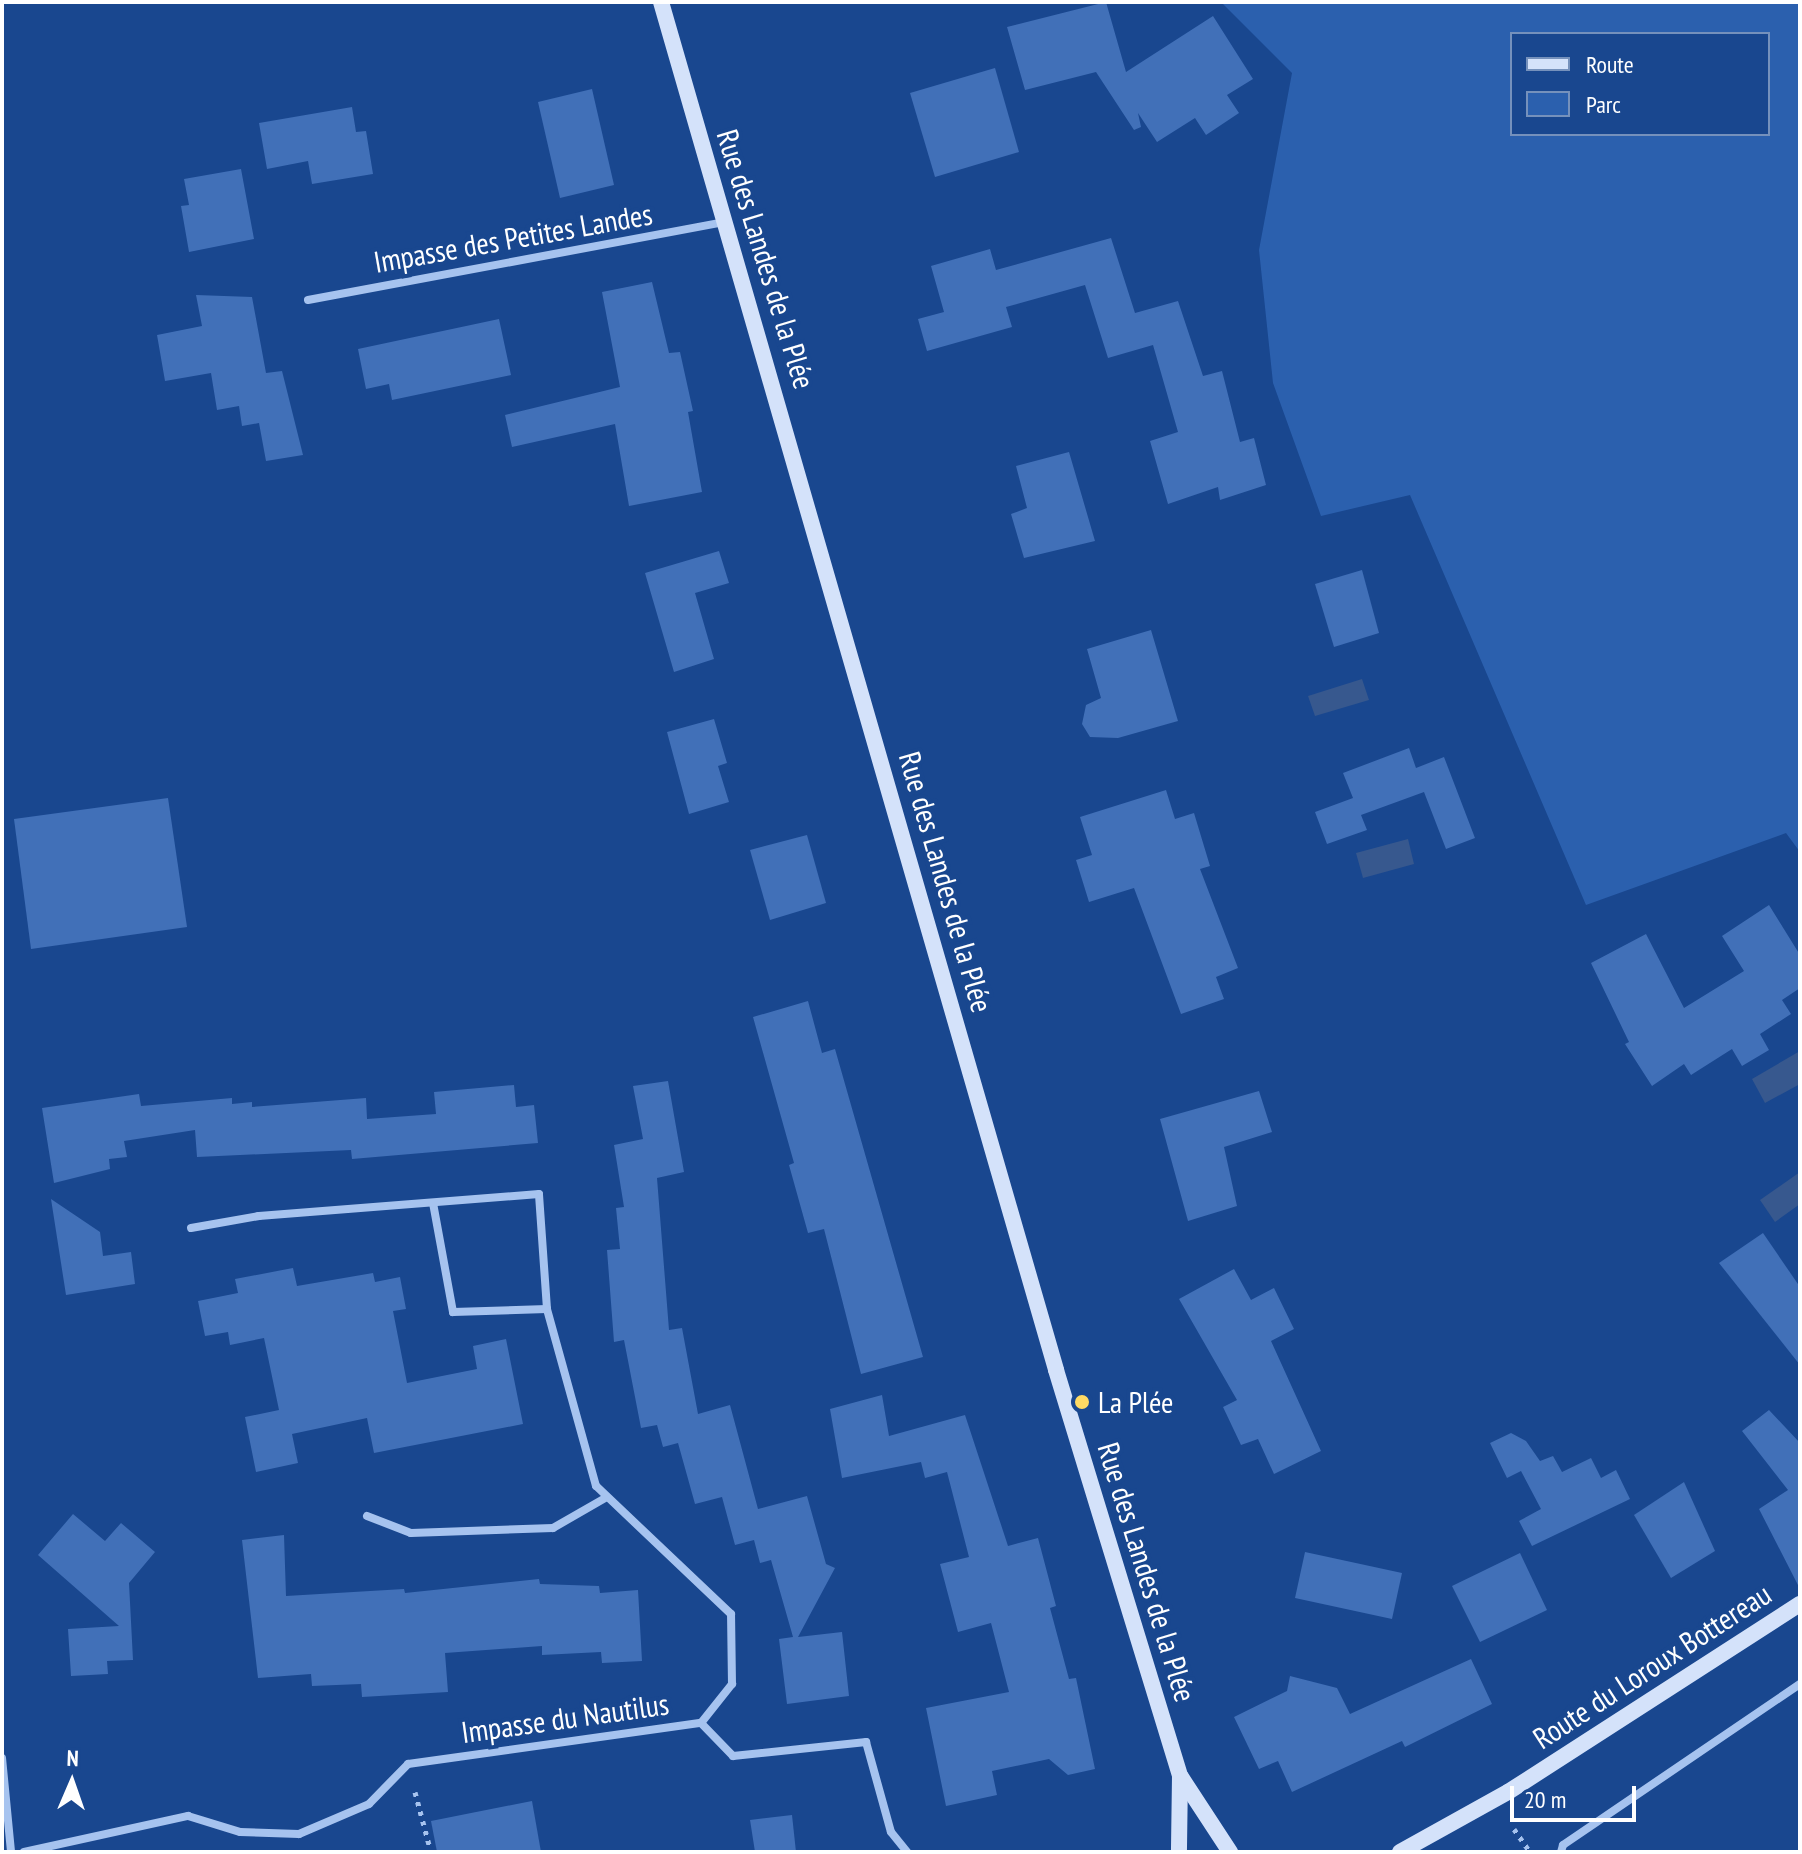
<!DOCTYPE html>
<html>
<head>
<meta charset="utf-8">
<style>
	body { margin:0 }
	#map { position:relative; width:1802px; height:1854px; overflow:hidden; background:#19478f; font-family:"PT Sans Narrow",sans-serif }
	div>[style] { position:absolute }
	.green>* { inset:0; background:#2b60ae }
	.water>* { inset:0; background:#37588e }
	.building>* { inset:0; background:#4170b8 }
	.path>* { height:5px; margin-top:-2.5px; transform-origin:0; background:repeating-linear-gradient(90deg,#a6c3ef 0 4px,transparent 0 10px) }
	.street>* { height:8px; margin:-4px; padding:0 4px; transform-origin:4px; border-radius:4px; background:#a6c3ef }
	.secondary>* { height:16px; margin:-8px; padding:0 8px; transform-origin:8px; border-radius:8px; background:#d4e2fa }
	.dots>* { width:22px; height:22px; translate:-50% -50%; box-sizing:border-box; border:4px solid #19478f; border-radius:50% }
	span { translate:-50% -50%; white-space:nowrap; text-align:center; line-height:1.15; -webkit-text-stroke:8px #19478f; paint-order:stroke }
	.street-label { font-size:30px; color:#fff }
	.poi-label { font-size:30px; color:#fff }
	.left { translate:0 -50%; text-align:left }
	.frame { position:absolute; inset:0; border:4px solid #fff; pointer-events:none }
	.legend { position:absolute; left:1510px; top:32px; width:260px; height:104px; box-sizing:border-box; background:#19478f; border:2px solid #7591bc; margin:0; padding:10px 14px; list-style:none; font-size:24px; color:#fff }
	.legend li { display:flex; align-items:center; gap:16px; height:40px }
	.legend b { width:40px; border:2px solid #7591bc }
	.north { position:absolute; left:32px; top:1742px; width:80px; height:80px; -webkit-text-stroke:6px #19478f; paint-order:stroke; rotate:2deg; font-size:22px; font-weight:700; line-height:32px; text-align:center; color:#fff }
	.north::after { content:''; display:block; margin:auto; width:28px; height:36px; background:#fff; clip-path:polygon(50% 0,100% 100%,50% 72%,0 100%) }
	.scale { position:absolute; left:1510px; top:1786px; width:126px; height:36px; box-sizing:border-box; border:4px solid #fff; border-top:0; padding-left:10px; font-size:24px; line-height:28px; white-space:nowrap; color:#fff; -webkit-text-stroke:6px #19478f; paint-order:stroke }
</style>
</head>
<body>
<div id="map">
	<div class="green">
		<i style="clip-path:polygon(evenodd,1221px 2px,1800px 2px,1800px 852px,1786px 833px,1586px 905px,1410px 495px,1321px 516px,1273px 383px,1259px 250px,1292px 73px,1221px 2px,1512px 34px,1768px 34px,1768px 134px,1512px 134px,1512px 34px)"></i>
	</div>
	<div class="water">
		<i style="clip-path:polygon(1362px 679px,1369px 700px,1315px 716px,1308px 696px)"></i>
		<i style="clip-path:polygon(1408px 839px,1414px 864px,1363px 878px,1356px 853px)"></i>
		<i style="clip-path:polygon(1800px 1051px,1800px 1084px,1765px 1103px,1752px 1079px)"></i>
		<i style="clip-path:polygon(1800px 1172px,1800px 1204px,1775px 1222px,1760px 1200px)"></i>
	</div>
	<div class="building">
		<i style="clip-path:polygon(1106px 2px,1126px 72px,1213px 16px,1253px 79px,1227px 95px,1239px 113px,1206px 135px,1195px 118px,1157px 142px,1138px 113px,1141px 127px,1134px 130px,1096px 72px,1025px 90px,1007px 27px)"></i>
		<i style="clip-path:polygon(995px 68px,1019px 152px,935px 177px,910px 93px)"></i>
		<i style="clip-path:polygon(592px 89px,614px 185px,560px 198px,538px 102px)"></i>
		<i style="clip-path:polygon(352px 107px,356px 132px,366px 131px,373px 174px,312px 184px,308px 161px,267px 169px,259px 123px)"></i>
		<i style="clip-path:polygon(241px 169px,254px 239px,189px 252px,181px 206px,189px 205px,184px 179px)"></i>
		<i style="clip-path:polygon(1111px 238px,1135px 313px,1178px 301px,1203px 376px,1222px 371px,1240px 442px,1254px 438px,1266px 485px,1220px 500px,1218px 487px,1168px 504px,1150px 441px,1178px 432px,1153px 345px,1108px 358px,1085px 285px,1006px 307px,1012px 327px,927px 351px,918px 319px,944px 312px,931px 266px,990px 249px,996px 270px)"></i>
		<i style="clip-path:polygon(652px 282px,669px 353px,680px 352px,693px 411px,688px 412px,702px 492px,629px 506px,615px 424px,512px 447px,505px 415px,620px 387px,602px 292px)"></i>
		<i style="clip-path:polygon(196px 295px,252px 297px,266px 373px,282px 371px,303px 455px,266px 461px,259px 423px,242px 426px,239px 406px,217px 410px,211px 373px,165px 381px,157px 335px,202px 326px)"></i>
		<i style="clip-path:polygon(499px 319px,511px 375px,392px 400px,389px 384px,366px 389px,358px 349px)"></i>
		<i style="clip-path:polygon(1069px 452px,1095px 541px,1024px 558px,1011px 514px,1027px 508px,1016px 466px)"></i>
		<i style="clip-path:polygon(719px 551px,729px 583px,695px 593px,714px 659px,674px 672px,645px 573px)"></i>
		<i style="clip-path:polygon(1362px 570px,1379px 633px,1334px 647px,1315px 584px)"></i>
		<i style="clip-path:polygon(1151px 630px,1178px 721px,1118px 738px,1090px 737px,1082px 724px,1086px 705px,1101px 698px,1087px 649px)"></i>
		<i style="clip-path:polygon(714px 719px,727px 763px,718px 766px,729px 802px,689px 814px,667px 732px)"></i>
		<i style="clip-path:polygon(1409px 748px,1416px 768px,1444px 757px,1475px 838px,1446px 849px,1424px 792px,1361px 815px,1367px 830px,1327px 844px,1315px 812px,1353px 798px,1343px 773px)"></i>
		<i style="clip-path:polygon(1166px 790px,1175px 819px,1194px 813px,1210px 866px,1200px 869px,1238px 968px,1216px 977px,1224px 999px,1181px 1014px,1134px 888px,1089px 902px,1076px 860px,1092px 855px,1080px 817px)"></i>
		<i style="clip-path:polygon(168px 798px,187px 927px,31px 949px,14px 819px)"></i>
		<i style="clip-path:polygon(807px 835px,826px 903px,770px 920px,750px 850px)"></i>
		<i style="clip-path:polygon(1769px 905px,1800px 955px,1800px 988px,1782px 1000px,1791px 1014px,1760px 1034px,1769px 1050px,1742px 1066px,1732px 1049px,1691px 1075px,1684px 1064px,1652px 1086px,1625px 1044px,1629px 1042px,1591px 963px,1646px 934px,1684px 1008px,1744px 971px,1722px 936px)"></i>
		<i style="clip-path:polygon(808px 1001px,822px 1053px,835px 1049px,923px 1357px,861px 1374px,824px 1229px,808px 1233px,789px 1165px,794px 1163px,753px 1017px)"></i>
		<i style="clip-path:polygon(668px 1081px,684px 1172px,657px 1178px,669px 1330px,682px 1328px,698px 1414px,730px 1405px,758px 1509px,807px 1496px,826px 1564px,835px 1568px,798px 1637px,842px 1632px,849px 1696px,787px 1704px,779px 1639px,793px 1637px,771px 1560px,760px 1563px,754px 1540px,735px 1545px,722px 1497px,695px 1504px,678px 1443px,663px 1447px,657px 1425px,641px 1428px,624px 1340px,614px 1342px,607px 1250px,620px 1249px,616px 1208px,624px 1207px,614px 1145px,643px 1139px,633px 1086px)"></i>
		<i style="clip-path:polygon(514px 1085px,516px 1107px,534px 1105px,538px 1143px,352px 1159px,351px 1150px,197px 1157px,195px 1130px,124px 1141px,127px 1157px,109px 1159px,110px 1169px,54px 1183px,42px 1108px,139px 1094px,141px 1106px,232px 1098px,232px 1104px,252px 1102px,252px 1107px,366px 1098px,367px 1119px,436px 1114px,434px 1092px)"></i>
		<i style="clip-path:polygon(1259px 1091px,1272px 1132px,1224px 1147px,1237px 1206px,1188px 1221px,1160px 1119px)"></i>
		<i style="clip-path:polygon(51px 1199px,100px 1232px,103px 1256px,131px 1252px,135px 1284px,66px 1295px)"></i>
		<i style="clip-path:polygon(1763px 1233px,1800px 1287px,1800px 1365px,1719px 1263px)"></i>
		<i style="clip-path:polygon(293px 1268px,297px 1286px,373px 1273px,375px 1282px,400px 1277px,406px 1309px,393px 1311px,407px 1383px,477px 1369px,473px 1346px,506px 1339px,523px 1424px,374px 1453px,367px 1418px,292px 1434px,298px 1463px,256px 1472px,245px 1417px,279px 1410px,264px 1338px,230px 1345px,228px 1332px,205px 1336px,198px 1301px,238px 1293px,235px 1279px)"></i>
		<i style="clip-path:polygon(1234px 1269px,1251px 1300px,1274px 1288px,1294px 1329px,1271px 1341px,1321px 1451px,1274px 1474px,1258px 1439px,1241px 1445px,1223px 1407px,1237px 1400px,1179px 1299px)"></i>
		<i style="clip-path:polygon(882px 1395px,889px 1436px,965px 1415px,1008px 1546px,1038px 1538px,1056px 1606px,1050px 1608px,1069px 1679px,1076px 1678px,1095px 1769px,1068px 1775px,1049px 1759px,992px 1771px,997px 1795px,946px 1806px,926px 1708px,1009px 1692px,991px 1623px,958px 1632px,940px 1564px,969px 1557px,947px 1472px,925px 1478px,921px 1462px,842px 1478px,830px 1409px)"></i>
		<i style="clip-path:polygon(1769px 1410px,1800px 1443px,1800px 1589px,1759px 1509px,1788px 1490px,1742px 1431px)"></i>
		<i style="clip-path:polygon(1511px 1433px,1526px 1441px,1540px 1461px,1553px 1456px,1562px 1472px,1591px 1458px,1601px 1478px,1616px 1470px,1630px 1499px,1532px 1546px,1519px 1521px,1541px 1509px,1521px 1471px,1507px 1478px,1490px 1443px)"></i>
		<i style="clip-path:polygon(1684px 1482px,1715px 1551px,1671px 1578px,1634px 1515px)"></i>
		<i style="clip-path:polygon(73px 1514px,105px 1541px,121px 1523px,155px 1552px,129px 1583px,133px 1660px,107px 1661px,108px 1674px,71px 1676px,68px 1629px,119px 1626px,38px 1555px)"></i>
		<i style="clip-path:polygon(284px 1535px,286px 1596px,404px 1589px,405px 1593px,539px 1579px,540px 1584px,599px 1586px,600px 1593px,638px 1590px,642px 1661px,602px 1663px,601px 1652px,542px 1655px,542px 1646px,445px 1653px,448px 1692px,362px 1697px,361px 1684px,312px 1686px,311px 1674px,258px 1678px,242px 1540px)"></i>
		<i style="clip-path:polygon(1305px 1552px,1402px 1573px,1392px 1619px,1295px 1598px)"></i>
		<i style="clip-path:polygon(1520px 1553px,1547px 1610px,1480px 1642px,1452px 1586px)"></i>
		<i style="clip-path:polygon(1471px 1659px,1492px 1704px,1405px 1747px,1402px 1741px,1292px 1792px,1278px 1761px,1259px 1769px,1234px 1717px,1287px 1691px,1290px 1676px,1337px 1688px,1350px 1714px)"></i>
		<i style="clip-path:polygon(532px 1801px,541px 1852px,437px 1852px,431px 1821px)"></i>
		<i style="clip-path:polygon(792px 1815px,796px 1852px,755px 1852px,750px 1820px)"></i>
	</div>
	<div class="path">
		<i style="left:415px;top:1792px;width:62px;rotate:75.1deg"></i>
		<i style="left:1514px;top:1829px;width:28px;rotate:55deg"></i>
	</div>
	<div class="street">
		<i style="left:308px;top:300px;width:423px;rotate:-10.6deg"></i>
		<i style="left:433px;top:1203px;width:111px;rotate:79.6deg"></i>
		<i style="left:453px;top:1312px;width:94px;rotate:-1.8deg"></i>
		<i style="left:367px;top:1516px;width:47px;rotate:21.1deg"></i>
		<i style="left:411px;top:1533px;width:142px;rotate:-2deg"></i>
		<i style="left:553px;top:1528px;width:62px;rotate:-29.9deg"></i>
		<i style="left:701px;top:1723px;width:46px;rotate:45.9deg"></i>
		<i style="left:733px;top:1756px;width:134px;rotate:-6deg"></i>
		<i style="left:866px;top:1742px;width:93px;rotate:74.5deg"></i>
		<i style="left:891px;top:1832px;width:26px;rotate:51deg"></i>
		<i style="left:2px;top:1758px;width:94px;rotate:84.5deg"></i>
		<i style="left:24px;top:1852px;width:168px;rotate:-12.4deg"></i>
		<i style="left:188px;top:1816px;width:54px;rotate:17.1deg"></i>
		<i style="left:240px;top:1832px;width:59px;rotate:1.9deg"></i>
		<i style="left:299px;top:1834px;width:76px;rotate:-23.2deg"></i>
		<i style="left:369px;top:1804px;width:56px;rotate:-45.7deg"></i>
		<i style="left:408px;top:1764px;width:296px;rotate:-8deg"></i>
		<i style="left:701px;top:1723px;width:50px;rotate:-51.5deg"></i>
		<i style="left:732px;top:1684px;width:70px;rotate:-90.8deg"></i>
		<i style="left:731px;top:1614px;width:186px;rotate:-136.5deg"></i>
		<i style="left:596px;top:1486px;width:184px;rotate:-105.5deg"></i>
		<i style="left:547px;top:1309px;width:115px;rotate:-94deg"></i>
		<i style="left:539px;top:1194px;width:281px;rotate:175.5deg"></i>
		<i style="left:259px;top:1216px;width:69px;rotate:170deg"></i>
		<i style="left:1561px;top:1852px;width:7px;rotate:-74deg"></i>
		<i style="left:1563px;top:1845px;width:287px;rotate:-34.2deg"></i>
	</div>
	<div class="secondary">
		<i style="left:661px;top:2px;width:1424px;rotate:73.89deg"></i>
		<i style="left:1056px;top:1370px;width:425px;rotate:73deg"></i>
		<i style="left:1180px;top:1776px;width:76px;rotate:90.8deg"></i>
		<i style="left:1181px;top:1777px;width:90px;rotate:56.8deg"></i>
		<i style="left:1400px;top:1852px;width:124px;rotate:-29.1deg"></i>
		<i style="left:1508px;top:1792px;width:347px;rotate:-32.8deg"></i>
	</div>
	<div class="dots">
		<i style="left:1082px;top:1402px;background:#ffda64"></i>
	</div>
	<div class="street-label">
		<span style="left:513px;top:238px;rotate:-10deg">Impasse des Petites Landes</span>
		<span style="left:766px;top:259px;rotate:73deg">Rue des Landes de la Plée</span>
		<span style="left:946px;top:882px;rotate:74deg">Rue des Landes de la Plée</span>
		<span style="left:1147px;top:1572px;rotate:73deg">Rue des Landes de la Plée</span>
		<span style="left:1652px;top:1666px;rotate:-33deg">Route du Loroux Bottereau</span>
		<span style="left:565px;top:1718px;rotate:-8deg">Impasse du Nautilus</span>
	</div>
	<div class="poi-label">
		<span class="left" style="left:1098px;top:1402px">La Plée</span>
	</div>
	<div class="frame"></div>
	<ul class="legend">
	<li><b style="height:10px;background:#d4e2fa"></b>Route</li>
	<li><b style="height:22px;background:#2b60ae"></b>Parc</li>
	</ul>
	<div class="north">N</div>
	<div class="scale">20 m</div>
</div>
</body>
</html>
